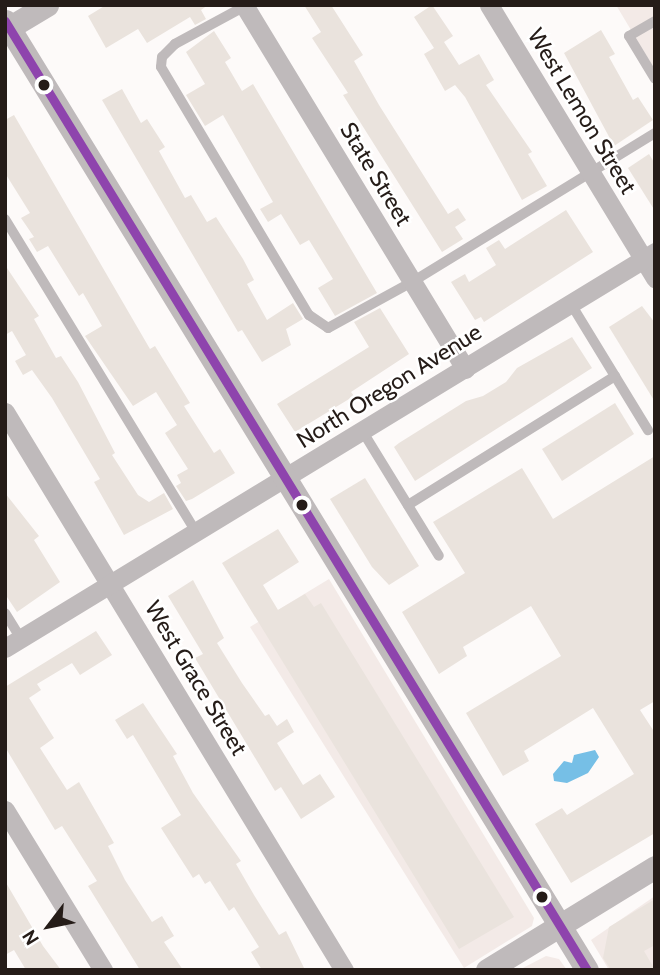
<!DOCTYPE html>
<html>
<head>
<meta charset="utf-8">
<style>
	body { margin:0 }
	#map { position:relative; width:660px; height:975px; overflow:hidden; background:#fdfaf9; font-family:Cabin,sans-serif }
	div>[style] { position:absolute }
	.built>* { inset:0; background:#f3eae7 }
	.water>* { inset:0; background:#76bfe6 }
	.building>* { inset:0; background:#eae3dd }
	.service>* { height:10px; margin:-5px; padding:0 5px; transform-origin:5px; border-radius:5px; background:#bfbabb }
	.minor>* { height:19px; margin:-9.5px; padding:0 9.5px; transform-origin:9.5px; border-radius:9.5px; background:#bfbabb }
	.tertiary>* { height:23px; margin:-11.5px; padding:0 11.5px; transform-origin:11.5px; border-radius:11.5px; background:#bfbabb }
	.bus-1>* { height:9px; margin:-4.5px; padding:0 4.5px; transform-origin:4.5px; border-radius:4.5px; background:#8e44ad }
	.dots>* { width:19px; height:19px; translate:-50% -50%; box-sizing:border-box; border:4px solid #fff; border-radius:50% }
	span { translate:-50% -50%; white-space:nowrap; text-align:center; line-height:1.15; -webkit-text-stroke:5px #fff; paint-order:stroke }
	.street-label { font-size:23px; color:#251c18 }
	.frame { position:absolute; inset:0; border:7px solid #251c18; pointer-events:none }
	.north { position:absolute; left:14px; top:891px; width:70px; height:70px; -webkit-text-stroke:5px #fff; paint-order:stroke; rotate:238deg; font-size:19px; font-weight:700; line-height:28px; text-align:center; color:#251c18 }
	.north::after { content:''; display:block; margin:auto; width:24px; height:32px; background:#251c18; clip-path:polygon(50% 0,100% 100%,50% 72%,0 100%) }
</style>
</head>
<body>
<div id="map">
	<div class="built">
		<i style="clip-path:polygon(616px 5px,655px 5px,655px 70px)"></i>
		<i style="clip-path:polygon(329px 579px,534px 918px,532px 926px,464px 968px,250px 627px)"></i>
		<i style="clip-path:polygon(655px 896px,655px 970px,609px 970px,591px 940px)"></i>
		<i style="clip-path:polygon(546px 956px,559px 959px,567px 970px,519px 970px)"></i>
	</div>
	<div class="water">
		<i style="clip-path:polygon(595px 750px,599px 757px,588px 773px,567px 783px,554px 781px,553px 774px,564px 761px,572px 763px,574px 755px)"></i>
	</div>
	<div class="building">
		<i style="clip-path:polygon(106px 5px,208px 5px,201px 10px,206px 19px,195px 25px,190px 17px,147px 43px,138px 29px,106px 48px,88px 16px)"></i>
		<i style="clip-path:polygon(304px 5px,331px 5px,363px 55px,354px 61px,379px 105px,448px 214px,458px 208px,466px 220px,455px 227px,463px 239px,442px 252px,343px 95px,348px 93px,312px 38px,321px 32px)"></i>
		<i style="clip-path:polygon(432px 5px,453px 36px,444px 42px,459px 65px,479px 54px,494px 80px,486px 85px,532px 152px,528px 154px,547px 186px,522px 200px,465px 97px,455px 85px,445px 91px,424px 54px,434px 48px,414px 17px)"></i>
		<i style="clip-path:polygon(601px 30px,615px 54px,609px 57px,633px 100px,638px 97px,653px 120px,614px 146px,564px 53px)"></i>
		<i style="clip-path:polygon(214px 31px,231px 58px,225px 62px,242px 91px,253px 84px,377px 293px,335px 316px,318px 288px,333px 279px,309px 240px,300px 245px,281px 214px,268px 222px,260px 209px,273px 202px,223px 115px,205px 126px,186px 95px,205px 84px,186px 52px)"></i>
		<i style="clip-path:polygon(122px 89px,141px 123px,147px 119px,165px 147px,159px 151px,185px 198px,191px 195px,207px 222px,216px 217px,243px 259px,254px 280px,247px 284px,267px 320px,293px 303px,303px 319px,286px 329px,291px 345px,262px 362px,242px 330px,238px 332px,102px 100px)"></i>
		<i style="clip-path:polygon(14px 115px,150px 349px,155px 346px,190px 403px,184px 406px,214px 453px,220px 449px,235px 473px,192px 499px,186px 501px,176px 486px,181px 483px,177px 475px,188px 469px,165px 433px,177px 425px,156px 392px,133px 406px,85px 336px,102px 326px,83px 293px,79px 296px,48px 246px,37px 252px,29px 239px,34px 237px,21px 218px,30px 213px,5px 173px,5px 120px)"></i>
		<i style="clip-path:polygon(649px 154px,655px 164px,655px 211px,628px 168px)"></i>
		<i style="clip-path:polygon(566px 210px,593px 252px,484px 322px,481px 317px,475px 320px,451px 282px,465px 274px,469px 282px,496px 265px,486px 248px,499px 240px,505px 249px)"></i>
		<i style="clip-path:polygon(5px 265px,39px 316px,34px 319px,56px 358px,61px 356px,78px 382px,115px 453px,112px 455px,138px 495px,149px 502px,164px 493px,173px 509px,124px 535px,94px 482px,100px 479px,52px 398px,32px 370px,23px 375px,15px 361px,26px 355px,12px 331px,5px 335px)"></i>
		<i style="clip-path:polygon(642px 306px,655px 323px,655px 402px,609px 327px)"></i>
		<i style="clip-path:polygon(380px 308px,409px 354px,351px 392px,354px 396px,295px 432px,277px 404px,369px 347px,354px 322px)"></i>
		<i style="clip-path:polygon(572px 337px,592px 368px,415px 481px,394px 447px,399px 443px,466px 401px,483px 396px,506px 382px,517px 368px)"></i>
		<i style="clip-path:polygon(615px 403px,634px 434px,562px 481px,542px 449px)"></i>
		<i style="clip-path:polygon(655px 456px,655px 701px,640px 710px,655px 733px,655px 833px,571px 883px,535px 824px,562px 808px,567px 815px,634px 774px,593px 708px,524px 751px,529px 761px,503px 776px,466px 713px,561px 656px,531px 606px,463px 647px,467px 656px,439px 674px,402px 612px,465px 573px,433px 522px,448px 513px,522px 468px,553px 519px)"></i>
		<i style="clip-path:polygon(365px 478px,419px 566px,389px 585px,372px 567px,330px 499px)"></i>
		<i style="clip-path:polygon(5px 493px,39px 536px,34px 540px,60px 582px,17px 612px,5px 594px)"></i>
		<i style="clip-path:polygon(278px 529px,299px 562px,263px 585px,278px 610px,305px 594px,314px 607px,321px 603px,514px 917px,459px 949px,222px 563px)"></i>
		<i style="clip-path:polygon(193px 580px,224px 638px,217px 643px,242px 683px,265px 716px,269px 714px,277px 726px,287px 719px,294px 732px,277px 743px,303px 785px,320px 774px,335px 797px,301px 819px,281px 787px,275px 791px,195px 658px,203px 654px,168px 596px)"></i>
		<i style="clip-path:polygon(96px 631px,112px 655px,80px 675px,72px 663px,37px 684px,41px 690px,29px 698px,54px 738px,40px 748px,67px 790px,79px 782px,114px 843px,108px 846px,125px 880px,152px 922px,162px 916px,174px 936px,164px 942px,183px 970px,140px 970px,88px 886px,97px 881px,62px 826px,55px 830px,5px 747px,5px 687px)"></i>
		<i style="clip-path:polygon(143px 703px,177px 754px,173px 756px,193px 793px,241px 861px,236px 864px,254px 895px,279px 935px,286px 931px,305px 970px,262px 970px,251px 952px,259px 947px,234px 907px,229px 911px,210px 881px,205px 884px,199px 874px,193px 878px,161px 828px,181px 815px,133px 735px,127px 739px,115px 720px)"></i>
		<i style="clip-path:polygon(5px 881px,43px 946px,61px 970px,26px 970px,14px 950px,5px 955px)"></i>
		<i style="clip-path:polygon(655px 899px,655px 945px,644px 951px,655px 970px,611px 970px,603px 958px,609px 927px)"></i>
	</div>
	<div class="service">
		<i style="left:247px;top:5px;width:82px;rotate:151.6deg"></i>
		<i style="left:175px;top:44px;width:18px;rotate:135deg"></i>
		<i style="left:162px;top:57px;width:10px;rotate:96deg"></i>
		<i style="left:161px;top:67px;width:289px;rotate:59.2deg"></i>
		<i style="left:309px;top:315px;width:23px;rotate:34deg"></i>
		<i style="left:328px;top:328px;width:96px;rotate:-28.7deg"></i>
		<i style="left:412px;top:282px;width:285px;rotate:-31.5deg"></i>
		<i style="left:655px;top:21px;width:30px;rotate:150deg"></i>
		<i style="left:629px;top:36px;width:50px;rotate:58.8deg"></i>
		<i style="left:5px;top:219px;width:367px;rotate:58.6deg"></i>
		<i style="left:571px;top:304px;width:148px;rotate:58.6deg"></i>
		<i style="left:363px;top:432px;width:145px;rotate:58.5deg"></i>
		<i style="left:408px;top:505px;width:244px;rotate:-31.9deg"></i>
		<i style="left:5px;top:613px;width:31px;rotate:58deg"></i>
	</div>
	<div class="minor">
		<i style="left:244px;top:5px;width:426px;rotate:58.7deg"></i>
		<i style="left:489px;top:5px;width:320px;rotate:58.7deg"></i>
		<i style="left:5px;top:412px;width:653px;rotate:58.72deg"></i>
		<i style="left:5px;top:648px;width:761px;rotate:-31.35deg"></i>
		<i style="left:5px;top:810px;width:188px;rotate:58.5deg"></i>
	</div>
	<div class="tertiary">
		<i style="left:5px;top:21px;width:1113px;rotate:58.48deg"></i>
		<i style="left:5px;top:30px;width:49px;rotate:-30.8deg"></i>
		<i style="left:487px;top:970px;width:197px;rotate:-31.5deg"></i>
	</div>
	<div class="bus-1">
		<i style="left:5px;top:21px;width:1113px;rotate:58.48deg"></i>
	</div>
	<div class="dots">
		<i style="left:44px;top:85px;background:#251c18"></i>
		<i style="left:302px;top:505px;background:#251c18"></i>
		<i style="left:542px;top:897px;background:#251c18"></i>
	</div>
	<div class="street-label">
		<span style="left:582px;top:111px;rotate:59deg">West Lemon Street</span>
		<span style="left:376px;top:174px;rotate:59deg">State Street</span>
		<span style="left:389px;top:386px;rotate:-32deg">North Oregon Avenue</span>
		<span style="left:196px;top:678px;rotate:59deg">West Grace Street</span>
	</div>
	<div class="frame"></div>
	<div class="north">N</div>
</div>
</body>
</html>
